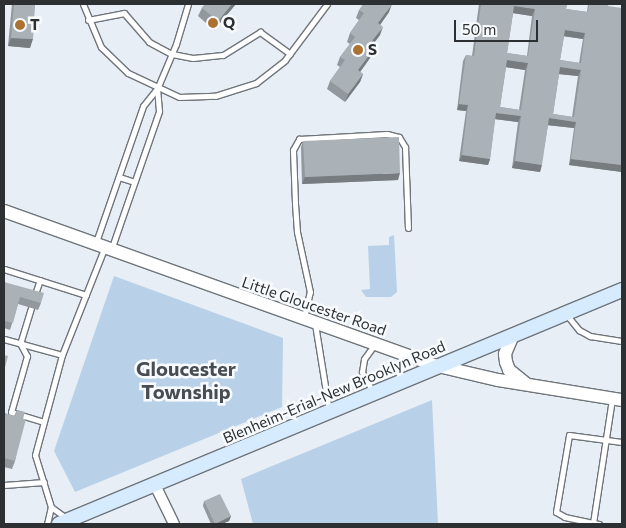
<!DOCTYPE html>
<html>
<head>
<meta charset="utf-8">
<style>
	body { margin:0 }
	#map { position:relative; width:626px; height:528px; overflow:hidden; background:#e7eef5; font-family:Commissioner,sans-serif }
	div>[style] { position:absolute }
	.green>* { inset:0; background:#b8d1e8 }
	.roads { filter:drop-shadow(1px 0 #6f757b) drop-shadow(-1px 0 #6f757b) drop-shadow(0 1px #6f757b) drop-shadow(0 -1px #6f757b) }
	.service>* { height:5px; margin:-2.5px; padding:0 2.5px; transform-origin:2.5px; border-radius:2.5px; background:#fff }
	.minor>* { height:10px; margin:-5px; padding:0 5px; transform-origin:5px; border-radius:5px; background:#fff }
	.tertiary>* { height:12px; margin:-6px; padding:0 6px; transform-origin:6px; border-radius:6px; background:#fff }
	.secondary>* { height:14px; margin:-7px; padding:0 7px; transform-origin:7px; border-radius:7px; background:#d6ebfd }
	.wall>* { inset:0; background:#92989d }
	.shaded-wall>* { inset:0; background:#777c80 }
	.building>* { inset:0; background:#aab1b7 }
	.dots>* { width:14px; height:14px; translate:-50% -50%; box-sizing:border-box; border:2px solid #f8fbfe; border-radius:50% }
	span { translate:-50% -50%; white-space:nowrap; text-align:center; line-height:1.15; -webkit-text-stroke:5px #f8fbfe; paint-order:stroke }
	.poi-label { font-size:15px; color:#2d3033; font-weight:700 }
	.left { translate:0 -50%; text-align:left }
	.street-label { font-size:15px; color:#2d3033 }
	.district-label { font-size:20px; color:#474d52; font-weight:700 }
	.frame { position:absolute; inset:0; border:5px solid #2d3033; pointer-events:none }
	.scale { position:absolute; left:454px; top:20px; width:84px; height:22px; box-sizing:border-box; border:2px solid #2d3033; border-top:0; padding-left:6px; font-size:15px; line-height:18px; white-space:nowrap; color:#2d3033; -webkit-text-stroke:4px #f8fbfe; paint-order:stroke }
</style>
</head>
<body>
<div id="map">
	<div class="green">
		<i style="clip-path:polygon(394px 235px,397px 292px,391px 297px,366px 297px,361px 290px,370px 289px,368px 246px,389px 245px,389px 237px)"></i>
		<i style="clip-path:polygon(114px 276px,283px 338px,282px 407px,75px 492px,54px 451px)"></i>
		<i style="clip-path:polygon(432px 400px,438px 524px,253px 524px,241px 479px)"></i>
	</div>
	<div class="roads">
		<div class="service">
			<i style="left:83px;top:4px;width:47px;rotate:67.3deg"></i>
			<i style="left:101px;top:47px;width:37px;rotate:44deg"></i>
			<i style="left:128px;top:73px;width:56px;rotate:25.2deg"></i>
			<i style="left:179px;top:97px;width:36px;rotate:-2deg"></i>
			<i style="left:215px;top:96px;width:43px;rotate:-17.6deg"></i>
			<i style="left:256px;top:83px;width:37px;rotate:-38deg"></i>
			<i style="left:285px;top:60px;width:70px;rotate:-53.1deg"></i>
			<i style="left:88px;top:20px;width:37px;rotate:-11deg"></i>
			<i style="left:124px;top:13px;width:38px;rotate:49deg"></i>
			<i style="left:149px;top:42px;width:26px;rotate:28deg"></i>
			<i style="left:172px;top:54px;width:21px;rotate:11deg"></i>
			<i style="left:193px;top:58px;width:30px;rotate:-6deg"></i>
			<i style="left:223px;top:55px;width:44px;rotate:-31.9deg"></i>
			<i style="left:260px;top:32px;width:37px;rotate:36deg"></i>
			<i style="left:119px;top:177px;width:16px;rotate:18deg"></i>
			<i style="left:96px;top:242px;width:144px;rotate:-70.9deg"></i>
			<i style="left:143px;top:106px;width:22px;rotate:-51deg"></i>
			<i style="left:157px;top:89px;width:49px;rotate:-67.1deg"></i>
			<i style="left:176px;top:44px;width:42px;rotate:-73.3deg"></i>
			<i style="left:111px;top:250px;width:147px;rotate:-70.9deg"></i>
			<i style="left:159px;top:111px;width:22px;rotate:-95deg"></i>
			<i style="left:4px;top:269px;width:86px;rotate:17.6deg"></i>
			<i style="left:34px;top:297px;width:18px;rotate:-71deg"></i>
			<i style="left:31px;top:308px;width:37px;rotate:107deg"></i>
			<i style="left:20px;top:343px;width:15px;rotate:62deg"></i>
			<i style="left:27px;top:356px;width:58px;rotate:105.9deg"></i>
			<i style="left:11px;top:412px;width:34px;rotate:17deg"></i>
			<i style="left:566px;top:314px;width:21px;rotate:51deg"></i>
			<i style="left:579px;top:330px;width:13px;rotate:29deg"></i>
			<i style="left:590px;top:336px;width:32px;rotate:9deg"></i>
			<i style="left:304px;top:317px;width:26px;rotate:-77deg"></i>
			<i style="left:310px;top:292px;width:61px;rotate:-102.2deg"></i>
			<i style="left:297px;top:232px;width:29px;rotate:-94deg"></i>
			<i style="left:295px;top:203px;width:53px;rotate:-92.2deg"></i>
			<i style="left:293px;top:150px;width:13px;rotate:-61deg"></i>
			<i style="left:299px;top:139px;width:88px;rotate:-3.3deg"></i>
			<i style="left:387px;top:134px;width:12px;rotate:14deg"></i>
			<i style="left:399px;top:137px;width:12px;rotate:59deg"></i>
			<i style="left:405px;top:147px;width:81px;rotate:87.9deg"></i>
			<i style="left:315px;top:324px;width:87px;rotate:80.8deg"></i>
			<i style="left:4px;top:339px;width:60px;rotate:15.4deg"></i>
			<i style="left:373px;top:392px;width:23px;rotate:-119deg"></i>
			<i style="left:362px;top:372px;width:13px;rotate:-81deg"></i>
			<i style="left:364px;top:359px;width:17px;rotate:-54deg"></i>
			<i style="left:4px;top:485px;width:40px;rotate:-4.3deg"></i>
			<i style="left:51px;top:507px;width:54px;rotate:-107.1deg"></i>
			<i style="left:35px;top:455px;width:104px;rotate:-74.9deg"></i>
			<i style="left:62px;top:355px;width:114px;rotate:-68.4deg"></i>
			<i style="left:593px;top:523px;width:29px;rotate:-168deg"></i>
			<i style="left:565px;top:517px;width:10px;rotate:-151deg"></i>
			<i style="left:556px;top:512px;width:78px;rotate:-80.4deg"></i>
			<i style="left:569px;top:435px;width:53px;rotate:7.5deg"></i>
			<i style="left:47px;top:524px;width:17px;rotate:-77deg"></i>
			<i style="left:51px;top:507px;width:19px;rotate:36deg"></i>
			<i style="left:599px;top:524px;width:6px;rotate:-171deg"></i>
			<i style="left:593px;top:523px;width:125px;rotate:-81.3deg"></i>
		</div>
		<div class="minor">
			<i style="left:155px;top:485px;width:43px;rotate:64deg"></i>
		</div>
		<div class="tertiary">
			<i style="left:4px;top:211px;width:461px;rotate:19.7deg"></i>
			<i style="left:438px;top:366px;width:62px;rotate:13.1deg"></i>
			<i style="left:498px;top:380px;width:126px;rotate:9.2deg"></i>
			<i style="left:513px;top:335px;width:21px;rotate:113deg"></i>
			<i style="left:505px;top:354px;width:8px;rotate:83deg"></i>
			<i style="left:506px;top:362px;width:9px;rotate:69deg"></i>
			<i style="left:509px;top:370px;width:21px;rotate:39deg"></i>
		</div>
		<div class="secondary">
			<i style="left:59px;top:524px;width:610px;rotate:-22.57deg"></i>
		</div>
	</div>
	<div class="wall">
		<i style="clip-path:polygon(12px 4px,35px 4px,30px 48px,8px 46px)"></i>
		<i style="clip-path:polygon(205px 4px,236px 4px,214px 30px,198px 16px,202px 8px)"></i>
		<i style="clip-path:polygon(evenodd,479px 4px,567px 4px,566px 9px,587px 12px,588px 4px,608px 4px,622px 172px,569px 165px,574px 128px,548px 125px,540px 172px,512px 168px,518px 122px,495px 119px,490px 159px,488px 165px,459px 161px,466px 111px,457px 110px,463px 61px,466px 55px,472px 56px,479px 4px,513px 13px,532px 16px,527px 56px,507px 53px,513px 13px,479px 4px,564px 36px,583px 39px,579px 63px,560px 60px,564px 36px,479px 4px,506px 67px,525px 70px,519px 110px,500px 107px,506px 67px,479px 4px,559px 74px,578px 76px,572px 117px,553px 114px,559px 74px)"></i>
		<i style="clip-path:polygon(359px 10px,389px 12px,380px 25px,380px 35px,370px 48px,370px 58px,360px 72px,363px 74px,360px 82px,345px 102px,327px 89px,330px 81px,340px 67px,337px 65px,340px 57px,350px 44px,347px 42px,350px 33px,359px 20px,356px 18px)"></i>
		<i style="clip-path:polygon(303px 141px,398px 180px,302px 184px,301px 147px)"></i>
		<i style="clip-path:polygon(4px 282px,41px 303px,38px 310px,18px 304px,10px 330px,4px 328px)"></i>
		<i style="clip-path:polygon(17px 410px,23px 419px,15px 461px,12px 469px,4px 467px,4px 413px,14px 416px)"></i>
		<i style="clip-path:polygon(204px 501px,231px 516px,229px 521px,222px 524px,211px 524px,203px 506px)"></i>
	</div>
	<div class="shaded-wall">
		<i style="clip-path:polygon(232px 4px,236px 4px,214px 30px,218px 21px)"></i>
		<i style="clip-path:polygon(392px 4px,389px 12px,375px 32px,378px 23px)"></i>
		<i style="clip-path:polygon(514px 6px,535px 9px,532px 16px,512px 13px)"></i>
		<i style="clip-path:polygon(383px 27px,380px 35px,365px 55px,368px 46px)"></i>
		<i style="clip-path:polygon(565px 30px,585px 33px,583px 39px,562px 36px)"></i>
		<i style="clip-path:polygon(11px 38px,33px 39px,30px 48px,8px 46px)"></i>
		<i style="clip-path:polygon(373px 50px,370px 58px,355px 79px,358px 70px)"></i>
		<i style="clip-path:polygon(507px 60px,528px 63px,525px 70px,505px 67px)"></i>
		<i style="clip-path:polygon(560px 67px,581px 70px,578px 76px,558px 74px)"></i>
		<i style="clip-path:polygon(363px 74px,360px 82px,345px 102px,348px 94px)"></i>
		<i style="clip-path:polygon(459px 104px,468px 105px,466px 111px,457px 110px)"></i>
		<i style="clip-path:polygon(496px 113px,521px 116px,518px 122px,494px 119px)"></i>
		<i style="clip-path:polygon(549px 118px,576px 122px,574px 128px,546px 125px)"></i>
		<i style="clip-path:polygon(462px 155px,490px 159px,488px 165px,459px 161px)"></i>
		<i style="clip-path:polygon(571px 159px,622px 165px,622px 172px,569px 165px)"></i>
		<i style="clip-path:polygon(515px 161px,542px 165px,540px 172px,512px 168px)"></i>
		<i style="clip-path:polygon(400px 173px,398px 180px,302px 184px,305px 177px)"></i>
		<i style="clip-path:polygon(231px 516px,229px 521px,222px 524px,215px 524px)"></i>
	</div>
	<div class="building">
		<i style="clip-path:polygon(14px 4px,35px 4px,33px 39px,11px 38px)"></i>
		<i style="clip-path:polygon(205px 4px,232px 4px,218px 21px,202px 8px)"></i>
		<i style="clip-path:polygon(363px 4px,392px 4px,378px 23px,383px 27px,368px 46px,373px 50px,358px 70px,363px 74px,348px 94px,330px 81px,345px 60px,340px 57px,355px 37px,350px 33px,364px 13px,359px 10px)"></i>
		<i style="clip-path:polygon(evenodd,481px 4px,567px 4px,566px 9px,588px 12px,589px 4px,608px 4px,608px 6px,622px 8px,622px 165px,571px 159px,576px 122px,549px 118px,542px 165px,515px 161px,521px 116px,496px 113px,490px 159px,462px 155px,468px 105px,459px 104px,466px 55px,474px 56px,481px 4px,514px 6px,535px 9px,528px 56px,507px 53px,514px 6px,481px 4px,565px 30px,585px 33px,581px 63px,560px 60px,565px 30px,481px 4px,507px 60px,528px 63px,521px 110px,500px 107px,507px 60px,481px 4px,560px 67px,581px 70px,574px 117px,553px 114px,560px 67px)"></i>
		<i style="clip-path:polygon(399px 137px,400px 173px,305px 177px,303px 141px)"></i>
		<i style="clip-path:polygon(4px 282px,44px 293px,41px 303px,20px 297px,13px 323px,4px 321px)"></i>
		<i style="clip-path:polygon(4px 355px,8px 356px,4px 371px)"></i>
		<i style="clip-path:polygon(17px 410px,25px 412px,23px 419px,26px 419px,15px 461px,4px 458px,4px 413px,15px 416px)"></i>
		<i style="clip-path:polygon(220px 494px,231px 516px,215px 524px,204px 501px)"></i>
	</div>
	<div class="dots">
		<i style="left:213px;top:23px;background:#ac7231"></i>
		<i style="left:20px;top:25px;background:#ac7231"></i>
		<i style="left:358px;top:50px;background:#ac7231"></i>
	</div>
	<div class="poi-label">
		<span class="left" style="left:223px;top:23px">Q</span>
		<span class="left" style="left:30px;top:25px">T</span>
		<span class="left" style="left:368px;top:50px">S</span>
	</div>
	<div class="street-label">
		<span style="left:314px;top:306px;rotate:19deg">Little Gloucester Road</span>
		<span style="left:334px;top:392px;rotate:-23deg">Blenheim-Erial-New Brooklyn Road</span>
	</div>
	<div class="district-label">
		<span style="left:186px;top:380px">Gloucester<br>Township</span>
	</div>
	<div class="frame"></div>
	<div class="scale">50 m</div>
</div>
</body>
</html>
